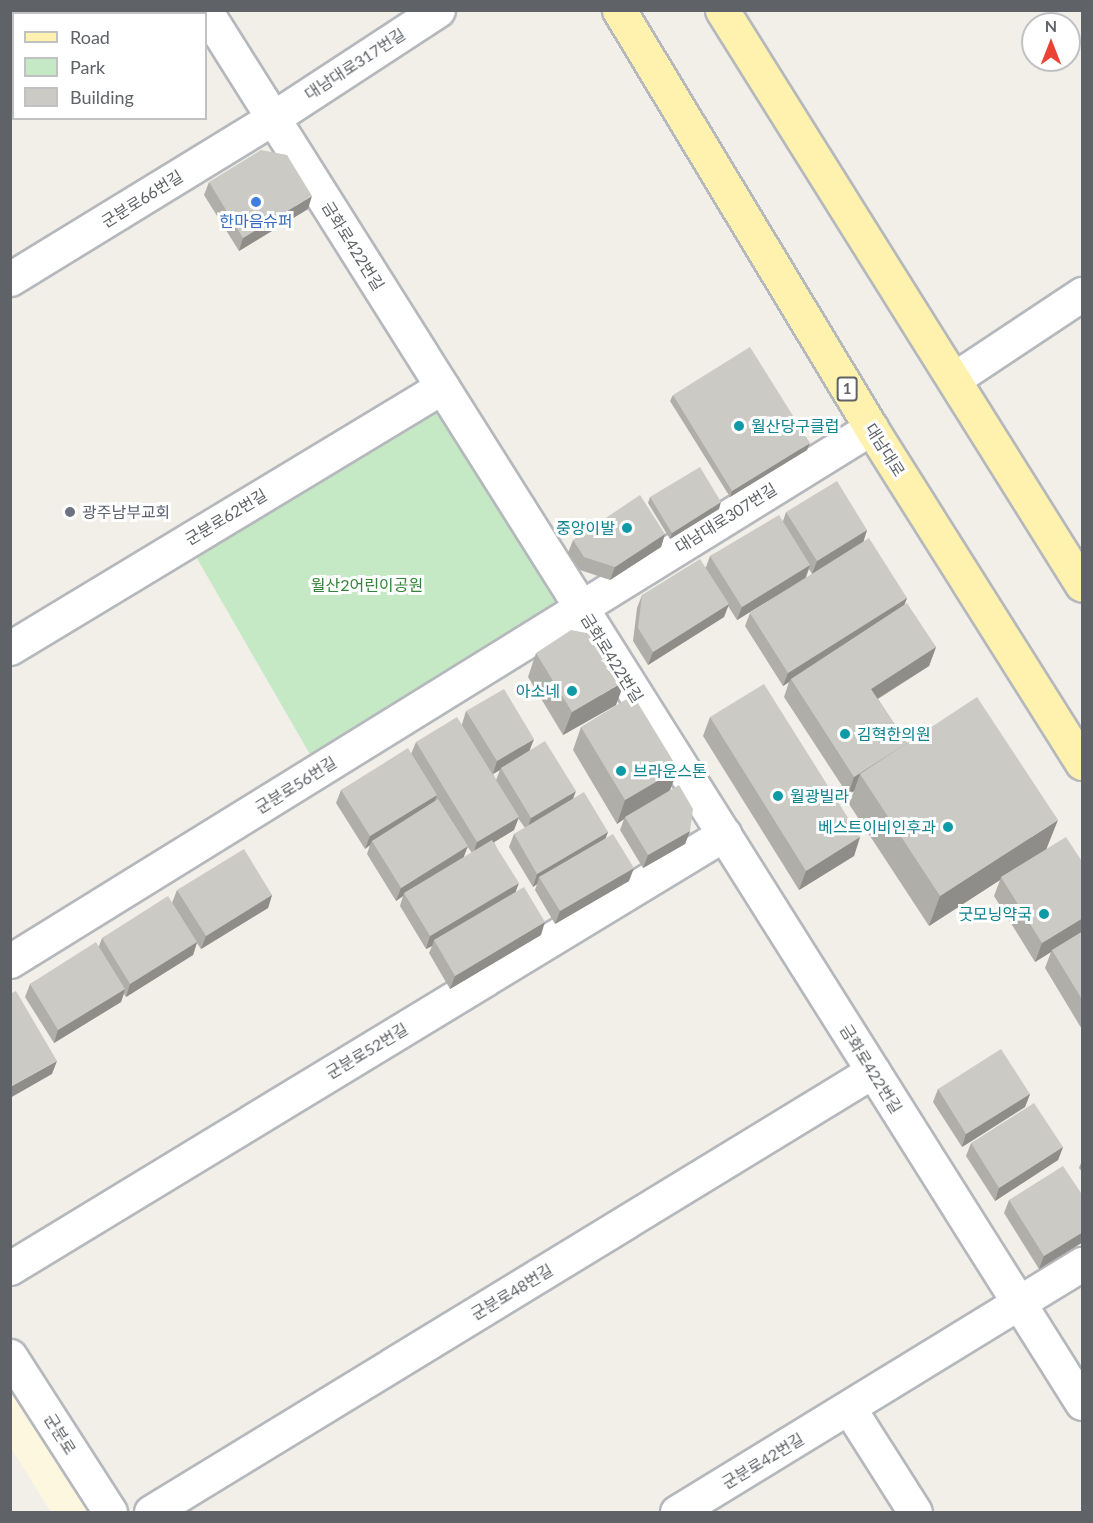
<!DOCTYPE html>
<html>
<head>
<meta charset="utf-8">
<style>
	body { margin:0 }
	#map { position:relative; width:1093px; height:1523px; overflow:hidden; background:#f1efe8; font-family:Lato,"Noto Sans KR",sans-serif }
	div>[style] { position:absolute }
	.commercial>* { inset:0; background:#fef7e0 }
	.green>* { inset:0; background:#c5e8c5 }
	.roads { filter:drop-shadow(2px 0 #b5b8bc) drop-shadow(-2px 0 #b5b8bc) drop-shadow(0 2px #b5b8bc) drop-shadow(0 -2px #b5b8bc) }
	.street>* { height:33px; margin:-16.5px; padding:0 16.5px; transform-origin:16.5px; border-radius:16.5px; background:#fff }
	.secondary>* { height:33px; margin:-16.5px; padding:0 16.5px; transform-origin:16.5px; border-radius:16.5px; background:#fff }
	.primary>* { height:33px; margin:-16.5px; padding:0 16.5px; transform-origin:16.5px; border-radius:16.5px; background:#fff2af }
	.wall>* { inset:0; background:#afaea9 }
	.shaded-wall>* { inset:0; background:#8f8d8a }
	.building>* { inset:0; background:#cccac5 }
	.dots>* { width:16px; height:16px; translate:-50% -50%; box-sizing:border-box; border:3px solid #fff; border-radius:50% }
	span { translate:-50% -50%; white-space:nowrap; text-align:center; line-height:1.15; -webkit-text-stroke:6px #fff; paint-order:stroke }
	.shield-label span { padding:2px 4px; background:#fff; border:2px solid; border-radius:4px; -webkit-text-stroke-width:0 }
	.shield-label { font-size:15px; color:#5f6368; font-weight:700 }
	.street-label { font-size:16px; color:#5f6368 }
	.shop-label { font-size:16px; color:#366cbe }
	.culture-label { font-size:16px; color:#0d838f }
	.left { translate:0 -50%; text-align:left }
	.right { translate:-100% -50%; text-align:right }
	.worship-label { font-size:16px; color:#5b616d }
	.park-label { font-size:16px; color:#348238 }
	.frame { position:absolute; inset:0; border:12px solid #5f6368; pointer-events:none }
	.legend { position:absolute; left:12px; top:12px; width:195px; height:108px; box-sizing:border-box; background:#fff; border:2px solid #bfc1c3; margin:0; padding:8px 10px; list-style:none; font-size:18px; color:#5f6368 }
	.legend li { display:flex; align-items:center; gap:12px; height:30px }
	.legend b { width:30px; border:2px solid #bfc1c3 }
	.north { position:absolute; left:1021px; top:12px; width:60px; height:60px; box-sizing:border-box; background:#fff; border:2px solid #bfc1c3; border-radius:50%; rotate:0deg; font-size:16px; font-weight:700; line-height:24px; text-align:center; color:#5f6368 }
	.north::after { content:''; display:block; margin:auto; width:21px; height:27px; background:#ea4335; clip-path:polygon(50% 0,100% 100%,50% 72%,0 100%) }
</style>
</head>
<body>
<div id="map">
	<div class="commercial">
		<i style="clip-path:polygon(10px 1380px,94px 1512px,51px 1512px,11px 1448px)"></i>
	</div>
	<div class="green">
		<i style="clip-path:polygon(442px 387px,581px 608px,319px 770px,187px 541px)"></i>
	</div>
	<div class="roads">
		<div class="street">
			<i style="left:205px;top:10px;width:1646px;rotate:57.81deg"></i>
			<i style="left:10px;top:279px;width:308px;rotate:-31.5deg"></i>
			<i style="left:273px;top:118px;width:197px;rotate:-33.2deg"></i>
			<i style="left:954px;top:379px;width:154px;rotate:-33.6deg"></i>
			<i style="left:10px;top:648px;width:505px;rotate:-31.14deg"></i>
			<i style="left:10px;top:961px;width:1013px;rotate:-31.76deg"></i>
			<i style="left:10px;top:1268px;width:836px;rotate:-31.29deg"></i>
			<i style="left:849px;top:1408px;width:123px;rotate:57.6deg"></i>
			<i style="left:151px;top:1512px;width:846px;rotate:-31.42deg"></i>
			<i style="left:677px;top:1512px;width:475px;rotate:-31.5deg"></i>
		</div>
		<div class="secondary">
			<i style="left:10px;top:1356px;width:185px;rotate:57.3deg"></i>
		</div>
		<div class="primary">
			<i style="left:619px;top:10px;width:488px;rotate:58.9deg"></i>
			<i style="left:871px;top:428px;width:396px;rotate:57.8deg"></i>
			<i style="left:722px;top:10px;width:678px;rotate:57.95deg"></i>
		</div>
	</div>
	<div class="wall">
		<i style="clip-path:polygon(209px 182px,308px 209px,239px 251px,204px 195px)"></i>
		<i style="clip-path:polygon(673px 395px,807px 450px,730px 497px,670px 401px)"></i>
		<i style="clip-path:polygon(650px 497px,719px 509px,670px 539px,648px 503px)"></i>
		<i style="clip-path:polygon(evenodd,786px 512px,867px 530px,863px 541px,907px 598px,904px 605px,936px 647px,929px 666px,878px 699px,907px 743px,1047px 849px,1083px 863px,1083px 1031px,1045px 968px,1051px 952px,1035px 962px,994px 896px,1000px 880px,929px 926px,849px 804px,854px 791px,848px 795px,784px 697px,789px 682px,783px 686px,745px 626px,750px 613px,791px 587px,737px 620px,728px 606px,724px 617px,648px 665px,633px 641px,637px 608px,642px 595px,706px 567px,710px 556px,783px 521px,786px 512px,809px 569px,812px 574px,806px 578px,809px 569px)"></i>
		<i style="clip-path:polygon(665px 534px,661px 547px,610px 580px,580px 570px,568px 553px,573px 540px)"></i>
		<i style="clip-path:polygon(536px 653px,616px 705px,563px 735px,528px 677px)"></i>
		<i style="clip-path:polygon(evenodd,466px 711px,530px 750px,573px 799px,608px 832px,605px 839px,629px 881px,555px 924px,535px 890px,537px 884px,533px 887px,509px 847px,514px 834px,525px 828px,518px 818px,514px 830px,494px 842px,516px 892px,541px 935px,450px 989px,429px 953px,432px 946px,426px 949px,400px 906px,403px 896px,396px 901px,367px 854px,370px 845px,365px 849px,336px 803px,341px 790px,411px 754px,416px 742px,462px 724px,466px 711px,500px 770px,496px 780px,493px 774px,500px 770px,466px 711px,467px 846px,472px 853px,463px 858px,467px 846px)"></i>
		<i style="clip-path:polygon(710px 717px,860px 837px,854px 856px,799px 890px,703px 736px)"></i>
		<i style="clip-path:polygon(581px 727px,670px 790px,690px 831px,685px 844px,643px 868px,620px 830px,624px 819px,617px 824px,573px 750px)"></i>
		<i style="clip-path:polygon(177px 890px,272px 895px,268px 908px,201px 949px,197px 943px,193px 955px,126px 997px,124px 994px,121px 1002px,54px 1043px,25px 997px,30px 984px,99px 946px,102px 938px,172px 903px)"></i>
		<i style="clip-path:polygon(938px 1089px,1030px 1094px,1025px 1107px,962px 1147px,933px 1102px)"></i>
		<i style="clip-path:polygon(971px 1143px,1063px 1147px,1058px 1160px,995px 1201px,966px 1156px)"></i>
		<i style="clip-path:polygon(1083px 1158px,1083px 1173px,1079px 1168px)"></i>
		<i style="clip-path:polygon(1083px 1196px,1083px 1242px,1039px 1269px,1004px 1213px,1009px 1200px)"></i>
	</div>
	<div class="shaded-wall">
		<i style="clip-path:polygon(312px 196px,308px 209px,239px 251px,243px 238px)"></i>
		<i style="clip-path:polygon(810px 443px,807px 450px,730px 497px,732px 491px)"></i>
		<i style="clip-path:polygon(721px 502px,719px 509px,670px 539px,672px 533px)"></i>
		<i style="clip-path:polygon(867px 530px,863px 543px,812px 574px,817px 561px)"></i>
		<i style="clip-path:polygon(665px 534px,661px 547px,610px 580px,615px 567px)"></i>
		<i style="clip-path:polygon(810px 565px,805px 578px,737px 620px,742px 607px)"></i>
		<i style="clip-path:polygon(907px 598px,902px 611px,791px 679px,789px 682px,783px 686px,788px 673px)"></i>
		<i style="clip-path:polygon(729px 604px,724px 617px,648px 665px,653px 652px)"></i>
		<i style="clip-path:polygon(936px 647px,929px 666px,864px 707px,871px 689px)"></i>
		<i style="clip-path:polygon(625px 681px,616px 705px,563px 735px,572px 712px)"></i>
		<i style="clip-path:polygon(534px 739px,529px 752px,501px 768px,500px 770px,493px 774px,497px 761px)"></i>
		<i style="clip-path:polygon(907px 743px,860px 774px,854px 791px,848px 795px,854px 777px)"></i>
		<i style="clip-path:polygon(678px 769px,669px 793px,625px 817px,624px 819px,617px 824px,625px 800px)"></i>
		<i style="clip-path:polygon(576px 791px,571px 804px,527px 831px,531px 818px)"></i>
		<i style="clip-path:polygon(437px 795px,432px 808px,372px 841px,370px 845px,365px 849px,370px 836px)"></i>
		<i style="clip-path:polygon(519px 817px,514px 830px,473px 855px,477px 842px)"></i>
		<i style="clip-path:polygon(1058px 820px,1046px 850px,1001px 877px,1000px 880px,929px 926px,940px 896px)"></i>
		<i style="clip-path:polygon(690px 831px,685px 844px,643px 868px,648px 855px)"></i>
		<i style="clip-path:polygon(608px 832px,603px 845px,539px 877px,537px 884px,533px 887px,537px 874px)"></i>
		<i style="clip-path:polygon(860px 837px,854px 856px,799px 890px,806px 871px)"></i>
		<i style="clip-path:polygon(468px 846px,463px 859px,404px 893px,403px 896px,396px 901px,401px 888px)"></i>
		<i style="clip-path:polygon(634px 868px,629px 881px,555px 924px,560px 911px)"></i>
		<i style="clip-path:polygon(519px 883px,514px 896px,434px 940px,432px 946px,426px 949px,430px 936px)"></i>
		<i style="clip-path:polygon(272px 895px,268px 908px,201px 949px,206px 936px)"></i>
		<i style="clip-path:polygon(1083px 918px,1083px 932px,1052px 950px,1051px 952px,1035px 962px,1042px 943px)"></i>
		<i style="clip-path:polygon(545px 922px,541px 935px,450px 989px,455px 976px)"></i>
		<i style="clip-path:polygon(197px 942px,193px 955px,126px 997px,130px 984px)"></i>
		<i style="clip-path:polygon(125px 989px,121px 1002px,54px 1043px,58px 1030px)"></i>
		<i style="clip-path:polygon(57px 1061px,52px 1074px,10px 1098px,10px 1087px)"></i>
		<i style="clip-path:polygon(1030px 1094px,1025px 1107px,962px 1147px,966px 1134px)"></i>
		<i style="clip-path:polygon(1063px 1147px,1058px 1160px,995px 1201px,999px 1188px)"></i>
		<i style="clip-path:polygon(1083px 1232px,1083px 1242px,1039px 1269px,1044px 1256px)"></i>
	</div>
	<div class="building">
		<i style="clip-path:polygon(261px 150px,287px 155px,312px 196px,243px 238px,209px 182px)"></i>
		<i style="clip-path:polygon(750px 347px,810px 443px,732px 491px,673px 395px)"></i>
		<i style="clip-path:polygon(700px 467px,721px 502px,672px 533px,650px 497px)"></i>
		<i style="clip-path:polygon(837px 481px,867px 530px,817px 561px,786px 512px)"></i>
		<i style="clip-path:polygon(640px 495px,665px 534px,615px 567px,584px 557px,573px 540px)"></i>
		<i style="clip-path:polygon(779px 515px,810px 565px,742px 607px,710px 556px)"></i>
		<i style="clip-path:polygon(869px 538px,907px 598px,788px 673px,750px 613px)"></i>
		<i style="clip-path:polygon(700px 559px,729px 604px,653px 652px,638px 628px,642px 595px)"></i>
		<i style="clip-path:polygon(907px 603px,936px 647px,871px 689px,907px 743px,854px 777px,791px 679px)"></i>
		<i style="clip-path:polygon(571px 630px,597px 635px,625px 681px,572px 712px,536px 653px)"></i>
		<i style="clip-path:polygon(764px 684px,860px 837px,806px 871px,710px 717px)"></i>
		<i style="clip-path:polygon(504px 689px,534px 739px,497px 761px,466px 711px)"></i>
		<i style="clip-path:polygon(633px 695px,678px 769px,625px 800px,581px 727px)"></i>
		<i style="clip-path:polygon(977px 697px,1058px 820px,940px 896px,860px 774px)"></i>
		<i style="clip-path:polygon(457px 717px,519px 817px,477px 842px,416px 742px)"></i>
		<i style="clip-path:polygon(545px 741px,576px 791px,531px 818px,501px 768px)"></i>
		<i style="clip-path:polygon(408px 748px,437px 795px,370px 836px,341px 790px)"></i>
		<i style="clip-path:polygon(679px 785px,693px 809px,690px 831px,648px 855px,625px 817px)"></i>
		<i style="clip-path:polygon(584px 792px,608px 832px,537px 874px,514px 834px)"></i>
		<i style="clip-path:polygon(438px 799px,468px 846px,401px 888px,372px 841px)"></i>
		<i style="clip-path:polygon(613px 834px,634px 868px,560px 911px,539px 877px)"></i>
		<i style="clip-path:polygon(1066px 837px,1083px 863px,1083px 918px,1042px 943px,1001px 877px)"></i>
		<i style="clip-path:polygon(492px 840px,519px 883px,430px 936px,404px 893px)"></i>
		<i style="clip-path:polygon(244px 849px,272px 895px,206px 936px,177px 890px)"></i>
		<i style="clip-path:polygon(524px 887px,545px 922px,455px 976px,434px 940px)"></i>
		<i style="clip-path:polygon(168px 896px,197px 942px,130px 984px,102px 938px)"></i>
		<i style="clip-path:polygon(1083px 931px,1083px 1001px,1052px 950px)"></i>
		<i style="clip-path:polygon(96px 942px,125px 989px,58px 1030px,30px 984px)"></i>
		<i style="clip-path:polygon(16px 991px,57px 1061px,10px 1087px,10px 994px)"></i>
		<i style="clip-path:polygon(1001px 1049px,1030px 1094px,966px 1134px,938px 1089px)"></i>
		<i style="clip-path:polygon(1034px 1103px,1063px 1147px,999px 1188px,971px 1143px)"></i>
		<i style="clip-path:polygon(1063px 1166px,1083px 1196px,1083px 1232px,1044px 1256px,1009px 1200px)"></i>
	</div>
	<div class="dots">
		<i style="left:256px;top:202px;background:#3f7fe0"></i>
		<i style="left:739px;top:426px;background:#0f9aa8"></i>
		<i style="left:70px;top:512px;background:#6b7280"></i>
		<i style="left:627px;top:528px;background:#0f9aa8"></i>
		<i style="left:572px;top:691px;background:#0f9aa8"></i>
		<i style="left:845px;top:734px;background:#0f9aa8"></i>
		<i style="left:621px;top:771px;background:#0f9aa8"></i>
		<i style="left:778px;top:796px;background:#0f9aa8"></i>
		<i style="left:948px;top:827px;background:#0f9aa8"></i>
		<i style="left:1044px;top:914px;background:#0f9aa8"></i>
	</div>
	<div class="shield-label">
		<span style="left:847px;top:389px">1</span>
	</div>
	<div class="street-label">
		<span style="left:355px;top:64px;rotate:-33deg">대남대로317번길</span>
		<span style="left:142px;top:199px;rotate:-32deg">군분로66번길</span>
		<span style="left:353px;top:246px;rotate:58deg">금화로422번길</span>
		<span style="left:885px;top:450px;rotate:58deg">대남대로</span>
		<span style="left:226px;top:517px;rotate:-31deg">군분로62번길</span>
		<span style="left:726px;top:518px;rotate:-32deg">대남대로307번길</span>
		<span style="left:612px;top:658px;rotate:58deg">금화로422번길</span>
		<span style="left:296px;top:785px;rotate:-32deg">군분로56번길</span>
		<span style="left:367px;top:1051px;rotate:-31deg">군분로52번길</span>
		<span style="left:871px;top:1069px;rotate:58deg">금화로422번길</span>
		<span style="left:512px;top:1292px;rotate:-31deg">군분로48번길</span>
		<span style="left:60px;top:1434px;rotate:58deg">군분로</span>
		<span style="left:763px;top:1461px;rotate:-31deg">군분로42번길</span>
	</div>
	<div class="shop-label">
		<span style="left:256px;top:221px">한마음슈퍼</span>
	</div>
	<div class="culture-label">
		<span class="left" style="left:751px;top:426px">월산당구클럽</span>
		<span class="right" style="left:615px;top:528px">중앙이발</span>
		<span class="right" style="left:560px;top:691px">아소네</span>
		<span class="left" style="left:857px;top:734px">김혁한의원</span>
		<span class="left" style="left:633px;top:771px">브라운스톤</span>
		<span class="left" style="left:790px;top:796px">월광빌라</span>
		<span class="right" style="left:936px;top:827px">베스트이비인후과</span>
		<span class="right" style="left:1032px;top:914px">굿모닝약국</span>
	</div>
	<div class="worship-label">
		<span class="left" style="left:82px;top:512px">광주남부교회</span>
	</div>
	<div class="park-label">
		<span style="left:367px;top:585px">월산2어린이공원</span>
	</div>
	<div class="frame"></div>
	<ul class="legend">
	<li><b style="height:8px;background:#fff2af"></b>Road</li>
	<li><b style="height:16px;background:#c5e8c5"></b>Park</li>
	<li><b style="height:16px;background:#cccac5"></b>Building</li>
	</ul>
	<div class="north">N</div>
</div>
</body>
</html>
